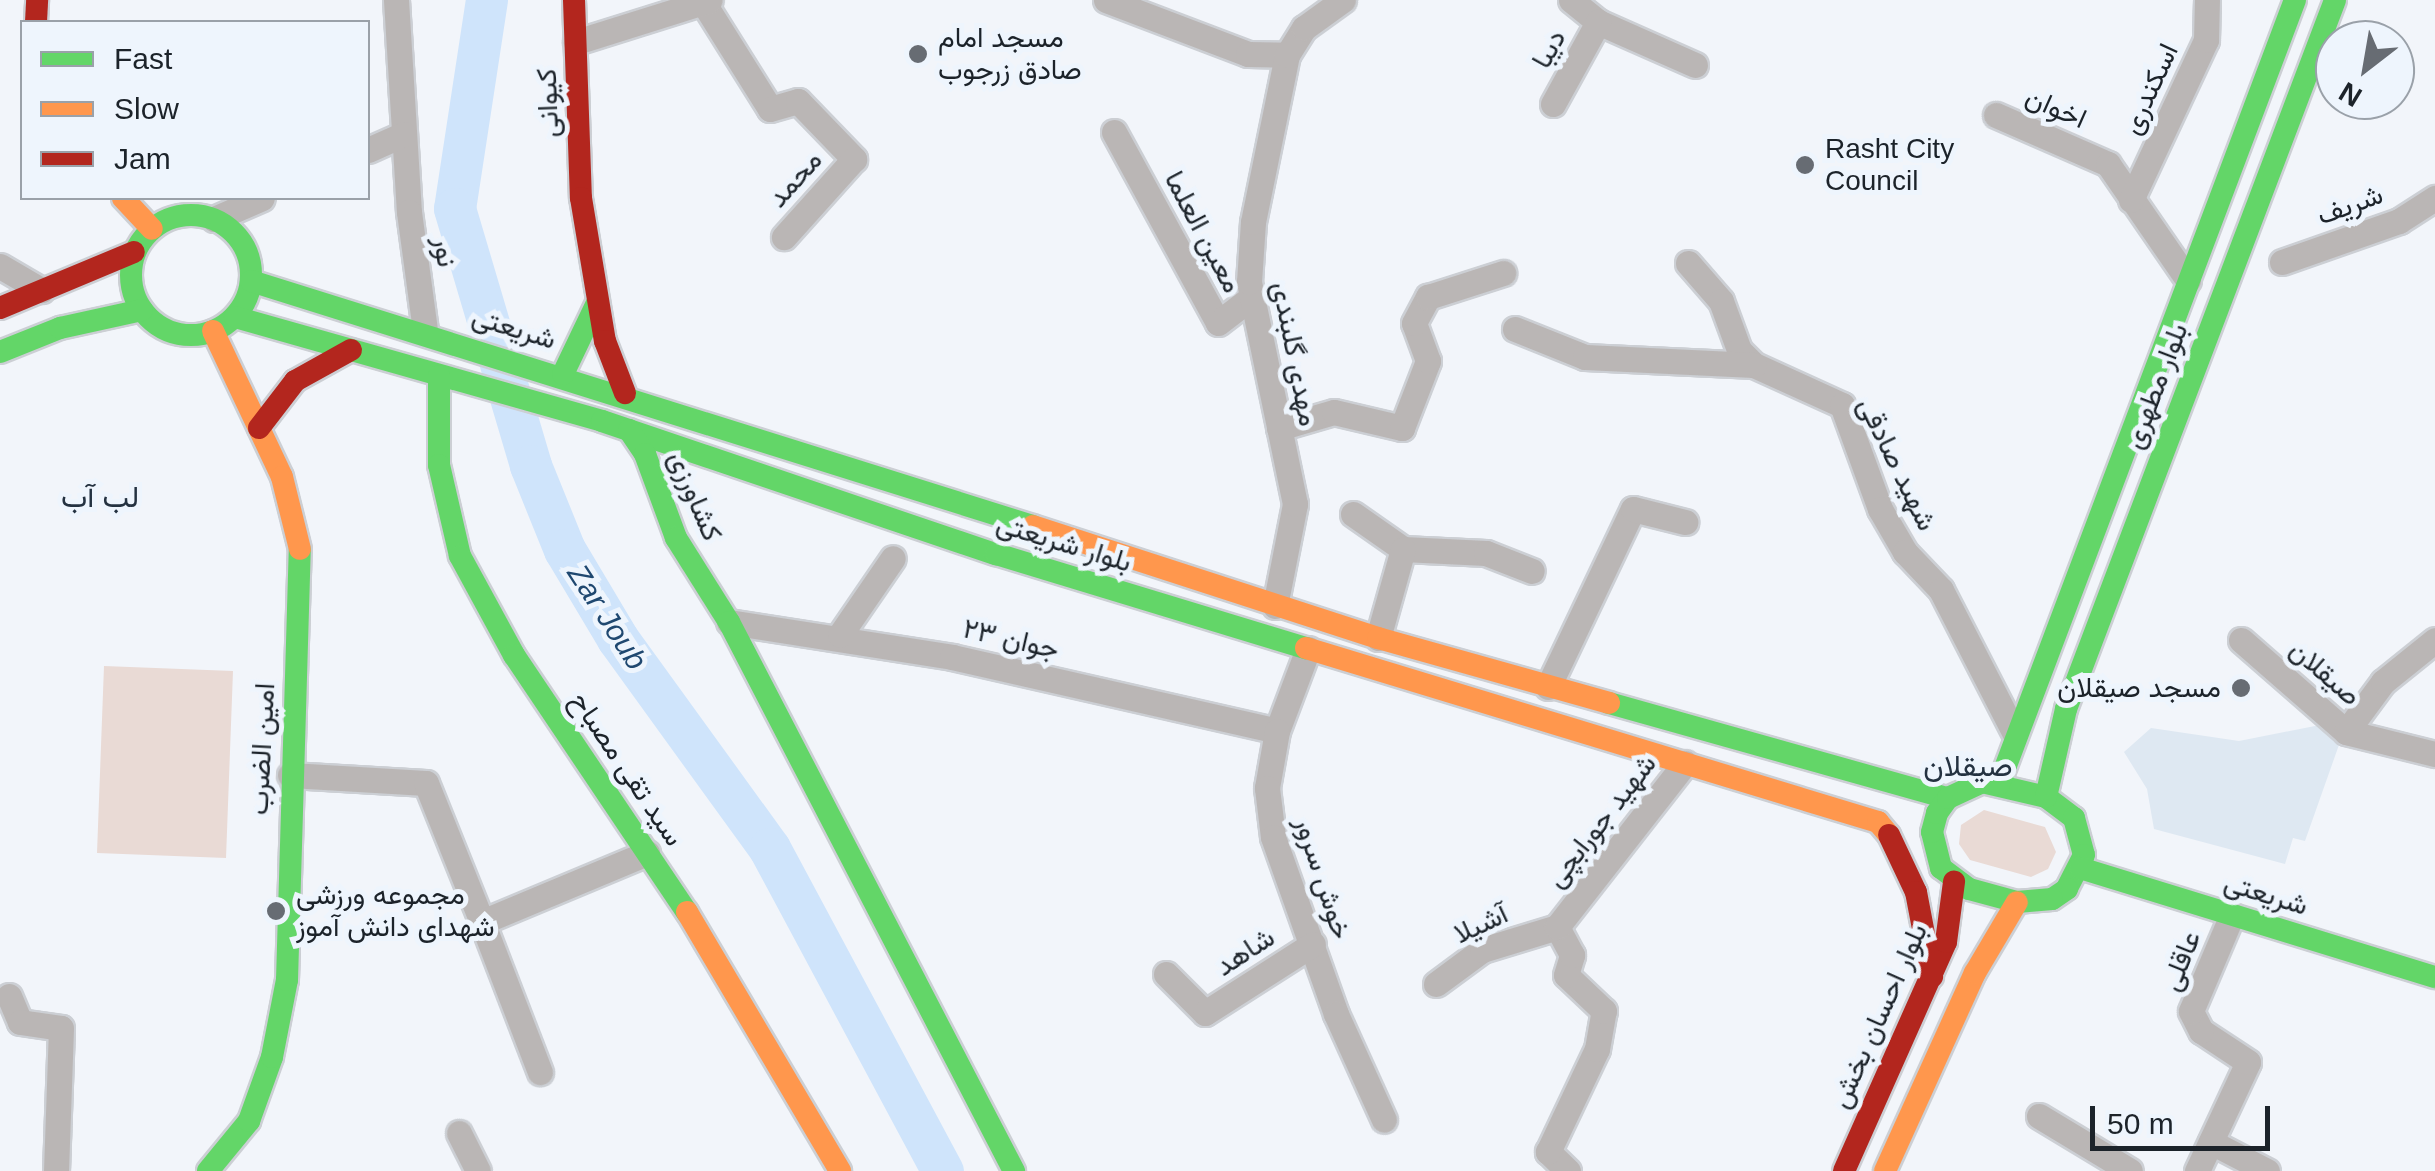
<!DOCTYPE html>
<html>
<head>
<meta charset="utf-8">
<style>
	body { margin:0 }
	#map { position:relative; width:2435px; height:1171px; overflow:hidden; background:#f2f5fa; font-family:Helvetica,Vazirmatn,sans-serif }
	div>[style] { position:absolute }
	.built>* { inset:0; background:#dee8f2 }
	.green>* { inset:0; background:#e9dad5 }
	.river>* { height:42px; margin:-21px; padding:0 21px; transform-origin:21px; border-radius:21px; background:#cfe4fb }
	.roads { filter:drop-shadow(2px 0 #cccfd4) drop-shadow(-2px 0 #cccfd4) drop-shadow(0 2px #cccfd4) drop-shadow(0 -2px #cccfd4) }
	.street>* { height:25px; margin:-12.5px; padding:0 12.5px; transform-origin:12.5px; border-radius:12.5px; background:#bab6b5 }
	.fast>* { height:22px; margin:-11px; padding:0 11px; transform-origin:11px; border-radius:11px; background:#63d668 }
	.fast>.ring { margin:-11px; padding:0; box-sizing:content-box; background:none; border:22px solid #63d668; border-radius:50% }
	.slow>* { height:22px; margin:-11px; padding:0 11px; transform-origin:11px; border-radius:11px; background:#ff974d }
	.jam>* { height:22px; margin:-11px; padding:0 11px; transform-origin:11px; border-radius:11px; background:#b3261e }
	.dots>* { width:28px; height:28px; translate:-50% -50%; box-sizing:border-box; border:5px solid #eef5fd; border-radius:50% }
	span { translate:-50% -50%; white-space:nowrap; text-align:center; line-height:1.15; -webkit-text-stroke:10px #eef5fd; paint-order:stroke }
	.poi-label { font-size:28px; color:#1c232a }
	.left { translate:0 -50%; text-align:left }
	.right { translate:-100% -50%; text-align:right }
	.street-label { font-size:28px; color:#1c232a }
	.neighbourhood-label { font-size:30px; color:#243241 }
	.water-label { font-size:30px; color:#1f4870; font-style:italic }
	.legend { position:absolute; left:20px; top:20px; width:350px; height:180px; box-sizing:border-box; background:#eef5fd; border:2px solid #9aa1a9; margin:0; padding:12px 18px; list-style:none; font-size:30px; color:#1c232a }
	.legend li { display:flex; align-items:center; gap:20px; height:50px }
	.legend b { width:50px; border:2px solid #9aa1a9 }
	.north { position:absolute; left:2315px; top:20px; width:100px; height:100px; box-sizing:border-box; background:#eef5fd; border:2px solid #9aa1a9; border-radius:50%; rotate:211deg; font-size:28px; font-weight:700; line-height:40px; text-align:center; color:#1c232a }
	.north::after { content:''; display:block; margin:auto; width:35px; height:45px; background:#676c73; clip-path:polygon(50% 0,100% 100%,50% 72%,0 100%) }
	.scale { position:absolute; left:2090px; top:1106px; width:180px; height:45px; box-sizing:border-box; border:5px solid #1c232a; border-top:0; padding-left:12px; font-size:30px; line-height:35px; white-space:nowrap; color:#1c232a; -webkit-text-stroke:8px #eef5fd; paint-order:stroke }
</style>
</head>
<body>
<div id="map">
	<div class="built">
		<i style="clip-path:polygon(2325px 724px,2340px 742px,2305px 841px,2293px 838px,2285px 864px,2154px 829px,2147px 789px,2124px 752px,2151px 728px,2239px 741px)"></i>
	</div>
	<div class="green">
		<i style="clip-path:polygon(104px 666px,233px 671px,226px 858px,97px 853px)"></i>
		<i style="clip-path:polygon(1984px 810px,2045px 827px,2056px 852px,2048px 869px,2031px 877px,1970px 860px,1959px 844px,1961px 825px)"></i>
	</div>
	<div class="river">
		<i style="left:487px;top:0;width:211px;rotate:98.7deg"></i>
		<i style="left:455px;top:209px;width:268px;rotate:73.5deg"></i>
		<i style="left:531px;top:466px;width:91px;rotate:68deg"></i>
		<i style="left:565px;top:550px;width:104px;rotate:59.2deg"></i>
		<i style="left:618px;top:639px;width:259px;rotate:54.1deg"></i>
		<i style="left:770px;top:849px;width:366px;rotate:61.8deg"></i>
	</div>
	<div class="roads">
		<div class="street">
			<i style="left:396px;top:0;width:212px;rotate:86.5deg"></i>
			<i style="left:409px;top:212px;width:120px;rotate:82.3deg"></i>
			<i style="left:1106px;top:0;width:152px;rotate:20.8deg"></i>
			<i style="left:1248px;top:54px;width:39px;rotate:1deg"></i>
			<i style="left:1571px;top:0;width:35px;rotate:39deg"></i>
			<i style="left:1598px;top:22px;width:106px;rotate:23.9deg"></i>
			<i style="left:703px;top:2px;width:126px;rotate:57.9deg"></i>
			<i style="left:770px;top:109px;width:29px;rotate:-16deg"></i>
			<i style="left:798px;top:101px;width:81px;rotate:46deg"></i>
			<i style="left:854px;top:159px;width:105px;rotate:131.9deg"></i>
			<i style="left:576px;top:42px;width:140px;rotate:-17.4deg"></i>
			<i style="left:1553px;top:104px;width:94px;rotate:-61.2deg"></i>
			<i style="left:1996px;top:115px;width:122px;rotate:23.6deg"></i>
			<i style="left:2108px;top:164px;width:141px;rotate:55.4deg"></i>
			<i style="left:1114px;top:132px;width:217px;rotate:61.4deg"></i>
			<i style="left:1218px;top:323px;width:43px;rotate:-37.4deg"></i>
			<i style="left:368px;top:150px;width:39px;rotate:-24deg"></i>
			<i style="left:2131px;top:200px;width:177px;rotate:-64.9deg"></i>
			<i style="left:2206px;top:40px;width:40px;rotate:-88.6deg"></i>
			<i style="left:214px;top:219px;width:52px;rotate:-23.6deg"></i>
			<i style="left:2282px;top:262px;width:124px;rotate:-19.3deg"></i>
			<i style="left:2399px;top:221px;width:43px;rotate:-32.6deg"></i>
			<i style="left:1688px;top:263px;width:50px;rotate:49deg"></i>
			<i style="left:1721px;top:301px;width:52px;rotate:69.8deg"></i>
			<i style="left:1739px;top:350px;width:21px;rotate:45deg"></i>
			<i style="left:1754px;top:365px;width:97px;rotate:24.4deg"></i>
			<i style="left:1842px;top:405px;width:111px;rotate:69.9deg"></i>
			<i style="left:1880px;top:509px;width:50px;rotate:59.8deg"></i>
			<i style="left:1905px;top:552px;width:52px;rotate:46.5deg"></i>
			<i style="left:1941px;top:590px;width:162px;rotate:62.8deg"></i>
			<i style="left:0;top:266px;width:48px;rotate:30.3deg"></i>
			<i style="left:1515px;top:329px;width:75px;rotate:21.8deg"></i>
			<i style="left:1585px;top:357px;width:169px;rotate:2.7deg"></i>
			<i style="left:1279px;top:428px;width:57px;rotate:-16.2deg"></i>
			<i style="left:1334px;top:412px;width:70px;rotate:13.2deg"></i>
			<i style="left:1402px;top:428px;width:72px;rotate:-68.8deg"></i>
			<i style="left:1428px;top:361px;width:40px;rotate:-110.2deg"></i>
			<i style="left:1414px;top:323px;width:30px;rotate:-62deg"></i>
			<i style="left:1428px;top:297px;width:79px;rotate:-17.7deg"></i>
			<i style="left:1353px;top:514px;width:61px;rotate:35deg"></i>
			<i style="left:1403px;top:549px;width:83px;rotate:2.8deg"></i>
			<i style="left:1486px;top:553px;width:49px;rotate:21.4deg"></i>
			<i style="left:1275px;top:606px;width:104px;rotate:-78.9deg"></i>
			<i style="left:1295px;top:504px;width:227px;rotate:-101.7deg"></i>
			<i style="left:1249px;top:282px;width:60px;rotate:-86.2deg"></i>
			<i style="left:1253px;top:222px;width:170px;rotate:-78.5deg"></i>
			<i style="left:1287px;top:55px;width:32px;rotate:-58deg"></i>
			<i style="left:1304px;top:28px;width:48px;rotate:-35.7deg"></i>
			<i style="left:729px;top:622px;width:226px;rotate:8.9deg"></i>
			<i style="left:952px;top:657px;width:333px;rotate:12.8deg"></i>
			<i style="left:840px;top:635px;width:93px;rotate:-55.5deg"></i>
			<i style="left:1378px;top:638px;width:92px;rotate:-74.3deg"></i>
			<i style="left:2241px;top:640px;width:140px;rotate:41.2deg"></i>
			<i style="left:2346px;top:732px;width:92px;rotate:13.9deg"></i>
			<i style="left:1308px;top:649px;width:88px;rotate:110.7deg"></i>
			<i style="left:1277px;top:731px;width:58px;rotate:100deg"></i>
			<i style="left:1267px;top:788px;width:49px;rotate:83deg"></i>
			<i style="left:1273px;top:837px;width:188px;rotate:70.4deg"></i>
			<i style="left:1336px;top:1014px;width:116px;rotate:65.6deg"></i>
			<i style="left:1548px;top:687px;width:197px;rotate:-64.5deg"></i>
			<i style="left:1633px;top:509px;width:54px;rotate:14deg"></i>
			<i style="left:2346px;top:732px;width:62px;rotate:-53.5deg"></i>
			<i style="left:2383px;top:682px;width:67px;rotate:-38.9deg"></i>
			<i style="left:290px;top:775px;width:136px;rotate:3.4deg"></i>
			<i style="left:426px;top:783px;width:150px;rotate:68.1deg"></i>
			<i style="left:482px;top:922px;width:179px;rotate:-22.7deg"></i>
			<i style="left:482px;top:922px;width:161px;rotate:68.9deg"></i>
			<i style="left:1166px;top:974px;width:55px;rotate:45deg"></i>
			<i style="left:1205px;top:1013px;width:128px;rotate:-32.6deg"></i>
			<i style="left:1436px;top:984px;width:57px;rotate:-36.5deg"></i>
			<i style="left:1482px;top:950px;width:78px;rotate:-17deg"></i>
			<i style="left:9px;top:996px;width:28px;rotate:67deg"></i>
			<i style="left:20px;top:1022px;width:41px;rotate:8.3deg"></i>
			<i style="left:61px;top:1028px;width:143px;rotate:92deg"></i>
			<i style="left:2039px;top:1116px;width:106px;rotate:31.1deg"></i>
			<i style="left:459px;top:1133px;width:42px;rotate:63.4deg"></i>
			<i style="left:2211px;top:1142px;width:63px;rotate:27.4deg"></i>
			<i style="left:1568px;top:1171px;width:28px;rotate:-136deg"></i>
			<i style="left:1548px;top:1152px;width:114px;rotate:-64.6deg"></i>
			<i style="left:1597px;top:1049px;width:39px;rotate:-80deg"></i>
			<i style="left:1604px;top:1011px;width:52px;rotate:-136.5deg"></i>
			<i style="left:1566px;top:975px;width:21px;rotate:-73deg"></i>
			<i style="left:1572px;top:955px;width:32px;rotate:-118deg"></i>
			<i style="left:1557px;top:927px;width:208px;rotate:-52deg"></i>
			<i style="left:2197px;top:1171px;width:120px;rotate:-64.9deg"></i>
			<i style="left:2248px;top:1062px;width:56px;rotate:-146.6deg"></i>
			<i style="left:2201px;top:1031px;width:22px;rotate:-117deg"></i>
			<i style="left:2191px;top:1011px;width:104px;rotate:-66.9deg"></i>
		</div>
		<div class="fast">
			<i class="ring" style="left:131px;top:215px;width:98px;height:98px"></i>
			<i style="left:251px;top:281px;width:819px;rotate:17.4deg"></i>
			<i style="left:235px;top:317px;width:381px;rotate:15.8deg"></i>
			<i style="left:602px;top:421px;width:416px;rotate:18.7deg"></i>
			<i style="left:996px;top:554px;width:324px;rotate:16.9deg"></i>
			<i style="left:0;top:352px;width:65px;rotate:-21.8deg"></i>
			<i style="left:60px;top:328px;width:84px;rotate:-12.4deg"></i>
			<i style="left:563px;top:374px;width:79px;rotate:-64.4deg"></i>
			<i style="left:439px;top:376px;width:89px;rotate:90deg"></i>
			<i style="left:439px;top:465px;width:93px;rotate:77deg"></i>
			<i style="left:460px;top:556px;width:113px;rotate:61.4deg"></i>
			<i style="left:514px;top:655px;width:310px;rotate:56.1deg"></i>
			<i style="left:629px;top:430px;width:29px;rotate:56deg"></i>
			<i style="left:645px;top:454px;width:90px;rotate:69.7deg"></i>
			<i style="left:676px;top:538px;width:99px;rotate:57.8deg"></i>
			<i style="left:729px;top:622px;width:619px;rotate:62.57deg"></i>
			<i style="left:1609px;top:703px;width:352px;rotate:15.7deg"></i>
			<i style="left:1982px;top:782px;width:66px;rotate:13.2deg"></i>
			<i style="left:2046px;top:797px;width:35px;rotate:37deg"></i>
			<i style="left:2074px;top:818px;width:38px;rotate:75deg"></i>
			<i style="left:2084px;top:855px;width:38px;rotate:117deg"></i>
			<i style="left:2067px;top:889px;width:18px;rotate:146deg"></i>
			<i style="left:2052px;top:899px;width:35px;rotate:175deg"></i>
			<i style="left:2017px;top:902px;width:50px;rotate:-164.8deg"></i>
			<i style="left:1969px;top:889px;width:35px;rotate:-143deg"></i>
			<i style="left:1941px;top:868px;width:37px;rotate:-104deg"></i>
			<i style="left:1932px;top:832px;width:20px;rotate:-75deg"></i>
			<i style="left:1937px;top:813px;width:19px;rotate:-54deg"></i>
			<i style="left:1948px;top:798px;width:38px;rotate:-25deg"></i>
			<i style="left:1999px;top:784px;width:838px;rotate:-69.32deg"></i>
			<i style="left:2046px;top:797px;width:90px;rotate:-77.2deg"></i>
			<i style="left:2066px;top:709px;width:758px;rotate:-69.22deg"></i>
			<i style="left:2080px;top:868px;width:371px;rotate:17.1deg"></i>
			<i style="left:208px;top:1171px;width:65px;rotate:-50.6deg"></i>
			<i style="left:249px;top:1121px;width:68px;rotate:-70.2deg"></i>
			<i style="left:272px;top:1057px;width:78px;rotate:-79deg"></i>
			<i style="left:287px;top:980px;width:431px;rotate:-88.3deg"></i>
		</div>
		<div class="slow">
			<i style="left:123px;top:198px;width:42px;rotate:46.9deg"></i>
			<i style="left:213px;top:331px;width:161px;rotate:64.7deg"></i>
			<i style="left:282px;top:477px;width:74px;rotate:76deg"></i>
			<i style="left:1033px;top:526px;width:363px;rotate:18deg"></i>
			<i style="left:1378px;top:638px;width:240px;rotate:15.7deg"></i>
			<i style="left:1306px;top:648px;width:598px;rotate:16.92deg"></i>
			<i style="left:1878px;top:822px;width:17px;rotate:50deg"></i>
			<i style="left:687px;top:912px;width:301px;rotate:59.4deg"></i>
			<i style="left:1885px;top:1171px;width:217px;rotate:-65.6deg"></i>
			<i style="left:1975px;top:973px;width:82px;rotate:-59.4deg"></i>
		</div>
		<div class="jam">
			<i style="left:574px;top:0;width:198px;rotate:88deg"></i>
			<i style="left:581px;top:198px;width:145px;rotate:80.5deg"></i>
			<i style="left:605px;top:341px;width:56px;rotate:69deg"></i>
			<i style="left:36px;top:22px;width:22px;rotate:-87deg"></i>
			<i style="left:0;top:308px;width:145px;rotate:-22.7deg"></i>
			<i style="left:259px;top:428px;width:59px;rotate:-52.5deg"></i>
			<i style="left:295px;top:381px;width:64px;rotate:-29deg"></i>
			<i style="left:1889px;top:835px;width:63px;rotate:64.7deg"></i>
			<i style="left:1916px;top:892px;width:86px;rotate:79.2deg"></i>
			<i style="left:1844px;top:1171px;width:251px;rotate:-66deg"></i>
			<i style="left:1946px;top:942px;width:61px;rotate:-82.4deg"></i>
		</div>
	</div>
	<div class="dots">
		<i style="left:918px;top:54px;background:#676c73"></i>
		<i style="left:1805px;top:165px;background:#676c73"></i>
		<i style="left:2241px;top:688px;background:#676c73"></i>
		<i style="left:276px;top:911px;background:#676c73"></i>
	</div>
	<div class="poi-label">
		<span class="left" style="left:938px;top:54px">مسجد امام<br>صادق زرجوب</span>
		<span class="left" style="left:1825px;top:165px">Rasht City<br>Council</span>
		<span class="right" style="left:2221px;top:688px">مسجد صیقلان</span>
		<span class="left" style="left:296px;top:911px">مجموعه ورزشی<br>شهدای دانش آموز</span>
	</div>
	<div class="street-label">
		<span style="left:1549px;top:49px;rotate:-61deg">دیبا</span>
		<span style="left:2150px;top:89px;rotate:-65deg">اسکندری</span>
		<span style="left:548px;top:103px;rotate:-92deg">کیوانی</span>
		<span style="left:2056px;top:108px;rotate:24deg">اخوان</span>
		<span style="left:795px;top:179px;rotate:-48deg">محمد</span>
		<span style="left:2350px;top:205px;rotate:-20deg">شریف</span>
		<span style="left:1203px;top:232px;rotate:62deg">معین العلما</span>
		<span style="left:445px;top:252px;rotate:82deg">نور</span>
		<span style="left:514px;top:328px;rotate:17deg">شریعتی</span>
		<span style="left:1295px;top:354px;rotate:79deg">مهدی گلبندی</span>
		<span style="left:2156px;top:386px;rotate:-69deg">بلوار مطهری</span>
		<span style="left:1897px;top:464px;rotate:64deg">شهید صادقی</span>
		<span style="left:695px;top:496px;rotate:67deg">کشاورزی</span>
		<span style="left:1064px;top:543px;rotate:17deg">بلوار شریعتی</span>
		<span style="left:1011px;top:639px;rotate:13deg">جوان ۲۳</span>
		<span style="left:2325px;top:673px;rotate:41deg">صیقلان</span>
		<span style="left:262px;top:749px;rotate:-87deg">امین الضرب</span>
		<span style="left:627px;top:769px;rotate:56deg">سید تقی مصباح</span>
		<span style="left:1601px;top:821px;rotate:-52deg">شهید جورابچی</span>
		<span style="left:1323px;top:878px;rotate:72deg">خوش سرور</span>
		<span style="left:2266px;top:894px;rotate:17deg">شریعتی</span>
		<span style="left:1481px;top:924px;rotate:-25deg">آشیلا</span>
		<span style="left:1245px;top:952px;rotate:-33deg">شاهد</span>
		<span style="left:2181px;top:961px;rotate:-68deg">عاقلی</span>
		<span style="left:1879px;top:1016px;rotate:-66deg">بلوار احسان بخش</span>
	</div>
	<div class="neighbourhood-label">
		<span style="left:100px;top:497px">لب آب</span>
		<span style="left:1968px;top:766px">صیقلان</span>
	</div>
	<div class="water-label">
		<span style="left:607px;top:617px;rotate:57deg">Zar Joub</span>
	</div>
	<ul class="legend">
	<li><b style="height:12px;background:#63d668"></b>Fast</li>
	<li><b style="height:12px;background:#ff974d"></b>Slow</li>
	<li><b style="height:12px;background:#b3261e"></b>Jam</li>
	</ul>
	<div class="north">N</div>
	<div class="scale">50 m</div>
</div>
</body>
</html>
